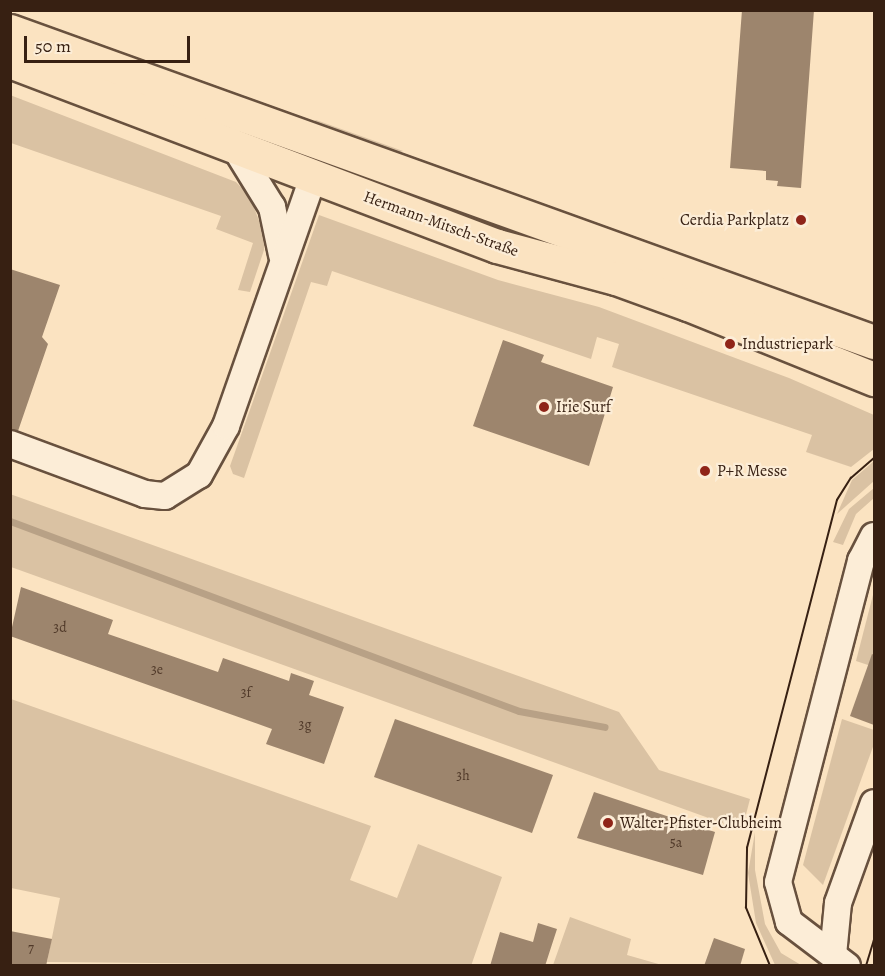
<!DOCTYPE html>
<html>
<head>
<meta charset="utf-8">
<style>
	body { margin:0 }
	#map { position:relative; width:885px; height:976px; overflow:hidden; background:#fbe3c1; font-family:Alegreya,serif }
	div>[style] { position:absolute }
	.green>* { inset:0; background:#dac2a3 }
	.stream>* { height:7px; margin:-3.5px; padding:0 3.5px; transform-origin:3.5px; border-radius:3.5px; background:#b8a186 }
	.building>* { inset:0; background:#9d856d }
	.roads { filter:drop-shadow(2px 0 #68513e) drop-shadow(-2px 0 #68513e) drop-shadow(0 2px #68513e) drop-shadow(0 -2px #68513e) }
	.minor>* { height:26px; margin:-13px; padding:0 13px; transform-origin:13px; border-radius:13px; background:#fcedd7 }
	.major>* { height:33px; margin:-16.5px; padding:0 16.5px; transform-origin:16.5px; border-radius:16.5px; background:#fbe3c1 }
	.tram>* { height:1.5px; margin:-0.75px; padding:0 0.75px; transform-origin:0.75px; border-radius:0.75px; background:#372012 }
	.dots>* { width:16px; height:16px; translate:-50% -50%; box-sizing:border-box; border:3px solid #fcedd7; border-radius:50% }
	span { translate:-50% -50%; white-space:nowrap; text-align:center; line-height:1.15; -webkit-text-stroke:4.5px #fcedd7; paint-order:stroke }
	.number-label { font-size:14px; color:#503929 }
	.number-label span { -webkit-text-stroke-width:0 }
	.poi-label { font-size:16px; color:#372012 }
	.right { translate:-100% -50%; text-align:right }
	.left { translate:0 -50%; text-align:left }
	.street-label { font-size:16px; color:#372012 }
	.frame { position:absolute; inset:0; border:12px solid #372012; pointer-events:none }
	.scale { position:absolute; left:24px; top:36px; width:166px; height:27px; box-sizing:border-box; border:3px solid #372012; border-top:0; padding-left:8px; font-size:18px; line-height:21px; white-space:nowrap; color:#372012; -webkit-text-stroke:4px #fcedd7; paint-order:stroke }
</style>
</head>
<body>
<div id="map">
	<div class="green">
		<i style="clip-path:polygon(10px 95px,236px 182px,250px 197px,264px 234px,264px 250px,250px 292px,238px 290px,253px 243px,216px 229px,221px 216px,11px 143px)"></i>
		<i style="clip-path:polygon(316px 120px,403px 151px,390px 156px,306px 126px)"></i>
		<i style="clip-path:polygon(319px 215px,498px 280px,599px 307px,789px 378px,874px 415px,874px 449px,851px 467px,806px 452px,812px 435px,612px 367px,619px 344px,597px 337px,591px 359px,332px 271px,327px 286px,311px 282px,244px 478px,233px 474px,230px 466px)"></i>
		<i style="clip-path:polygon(874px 461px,874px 481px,837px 514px,852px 480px)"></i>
		<i style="clip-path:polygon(874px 488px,874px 498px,856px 514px,843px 545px,833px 542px,849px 509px)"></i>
		<i style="clip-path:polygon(10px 494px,619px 712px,659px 770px,750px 799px,742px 830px,11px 567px)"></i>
		<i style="clip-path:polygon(874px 591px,874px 667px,856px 661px)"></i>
		<i style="clip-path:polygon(11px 699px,371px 826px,350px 880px,397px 898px,418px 844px,502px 877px,471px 966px,47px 962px,60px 898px,11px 888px)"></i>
		<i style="clip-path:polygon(842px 719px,874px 730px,874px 744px,823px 885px,803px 865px)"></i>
		<i style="clip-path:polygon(755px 832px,755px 870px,765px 924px,781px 953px,801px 965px,775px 965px,756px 923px,748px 873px)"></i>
		<i style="clip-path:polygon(570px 917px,631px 939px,627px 955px,662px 965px,553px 965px)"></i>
	</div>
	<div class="stream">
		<i style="left:10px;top:521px;width:543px;rotate:20.47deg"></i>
		<i style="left:519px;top:711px;width:87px;rotate:10.5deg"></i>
	</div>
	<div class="building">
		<i style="clip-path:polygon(742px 10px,814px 10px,801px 188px,777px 186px,778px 181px,766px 180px,766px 171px,730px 168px)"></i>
		<i style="clip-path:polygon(10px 269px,60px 285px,42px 337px,48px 344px,18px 431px,10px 429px)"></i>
		<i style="clip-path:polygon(503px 340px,544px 355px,541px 362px,613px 387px,589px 466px,473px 426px)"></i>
		<i style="clip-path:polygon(21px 587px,113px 620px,108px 634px,218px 672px,223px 658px,289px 681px,291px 673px,314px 681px,309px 695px,344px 707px,324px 764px,266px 744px,272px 729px,10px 636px)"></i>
		<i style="clip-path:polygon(872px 654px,874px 655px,874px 725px,850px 716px)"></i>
		<i style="clip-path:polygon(395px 719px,553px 775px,532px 833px,374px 777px)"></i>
		<i style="clip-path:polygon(594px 792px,715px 832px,703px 875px,577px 838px)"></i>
		<i style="clip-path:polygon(538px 923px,557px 929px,545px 966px,490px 966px,500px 932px,533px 942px)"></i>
		<i style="clip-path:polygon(10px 931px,52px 939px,46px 966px,10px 966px)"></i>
		<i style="clip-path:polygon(714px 938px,745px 949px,740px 966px,704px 966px)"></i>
	</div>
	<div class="roads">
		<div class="minor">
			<i style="left:231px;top:141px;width:78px;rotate:58.2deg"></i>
			<i style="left:272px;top:207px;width:49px;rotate:78.2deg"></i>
			<i style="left:10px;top:444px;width:144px;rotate:20.3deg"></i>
			<i style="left:145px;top:494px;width:20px;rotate:6deg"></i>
			<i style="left:165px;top:496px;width:40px;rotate:-32deg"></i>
			<i style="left:199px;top:475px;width:56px;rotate:-61.1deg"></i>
			<i style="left:226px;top:426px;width:266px;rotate:-70.7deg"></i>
			<i style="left:833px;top:955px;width:52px;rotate:-84.5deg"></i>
			<i style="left:838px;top:903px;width:106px;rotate:-70.2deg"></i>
			<i style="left:847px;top:966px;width:73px;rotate:-142.8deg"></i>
			<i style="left:789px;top:922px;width:41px;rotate:-105.4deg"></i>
			<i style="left:778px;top:882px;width:332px;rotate:-75.5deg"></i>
			<i style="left:861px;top:561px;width:28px;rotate:-63deg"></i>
		</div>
		<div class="major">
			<i style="left:10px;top:31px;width:918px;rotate:19.8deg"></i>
			<i style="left:10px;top:61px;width:521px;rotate:20.8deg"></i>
			<i style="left:497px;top:246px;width:123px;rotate:15.1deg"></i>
			<i style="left:616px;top:278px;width:77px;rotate:19.9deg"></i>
			<i style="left:688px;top:304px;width:201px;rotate:22deg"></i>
		</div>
	</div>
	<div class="tram">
		<i style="left:770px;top:966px;width:63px;rotate:-112.5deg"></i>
		<i style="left:746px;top:908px;width:60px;rotate:-89deg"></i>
		<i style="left:747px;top:848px;width:359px;rotate:-75.5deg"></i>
		<i style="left:837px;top:500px;width:26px;rotate:-58deg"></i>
		<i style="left:851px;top:478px;width:30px;rotate:-41deg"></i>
		<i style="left:866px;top:966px;width:27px;rotate:-73deg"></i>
	</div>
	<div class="dots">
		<i style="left:801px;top:220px;background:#8f2418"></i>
		<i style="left:730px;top:344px;background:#8f2418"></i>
		<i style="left:544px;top:407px;background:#8f2418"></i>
		<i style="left:705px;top:471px;background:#8f2418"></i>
		<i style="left:608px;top:823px;background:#8f2418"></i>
	</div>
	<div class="number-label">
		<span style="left:60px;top:628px">3d</span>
		<span style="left:157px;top:670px">3e</span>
		<span style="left:246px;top:693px">3f</span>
		<span style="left:305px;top:725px">3g</span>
		<span style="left:463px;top:776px">3h</span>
		<span style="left:676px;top:843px">5a</span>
		<span style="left:31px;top:949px">7</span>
	</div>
	<div class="poi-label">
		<span class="right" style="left:789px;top:220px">Cerdia Parkplatz</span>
		<span class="left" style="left:742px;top:344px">Industriepark</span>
		<span class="left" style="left:556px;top:407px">Irie Surf</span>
		<span class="left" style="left:717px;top:471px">P+R Messe</span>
		<span class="left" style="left:620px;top:823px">Walter-Pfister-Clubheim</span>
	</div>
	<div class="street-label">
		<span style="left:441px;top:224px;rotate:20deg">Hermann-Mitsch-Straße</span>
	</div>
	<div class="frame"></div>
	<div class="scale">50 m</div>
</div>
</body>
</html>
